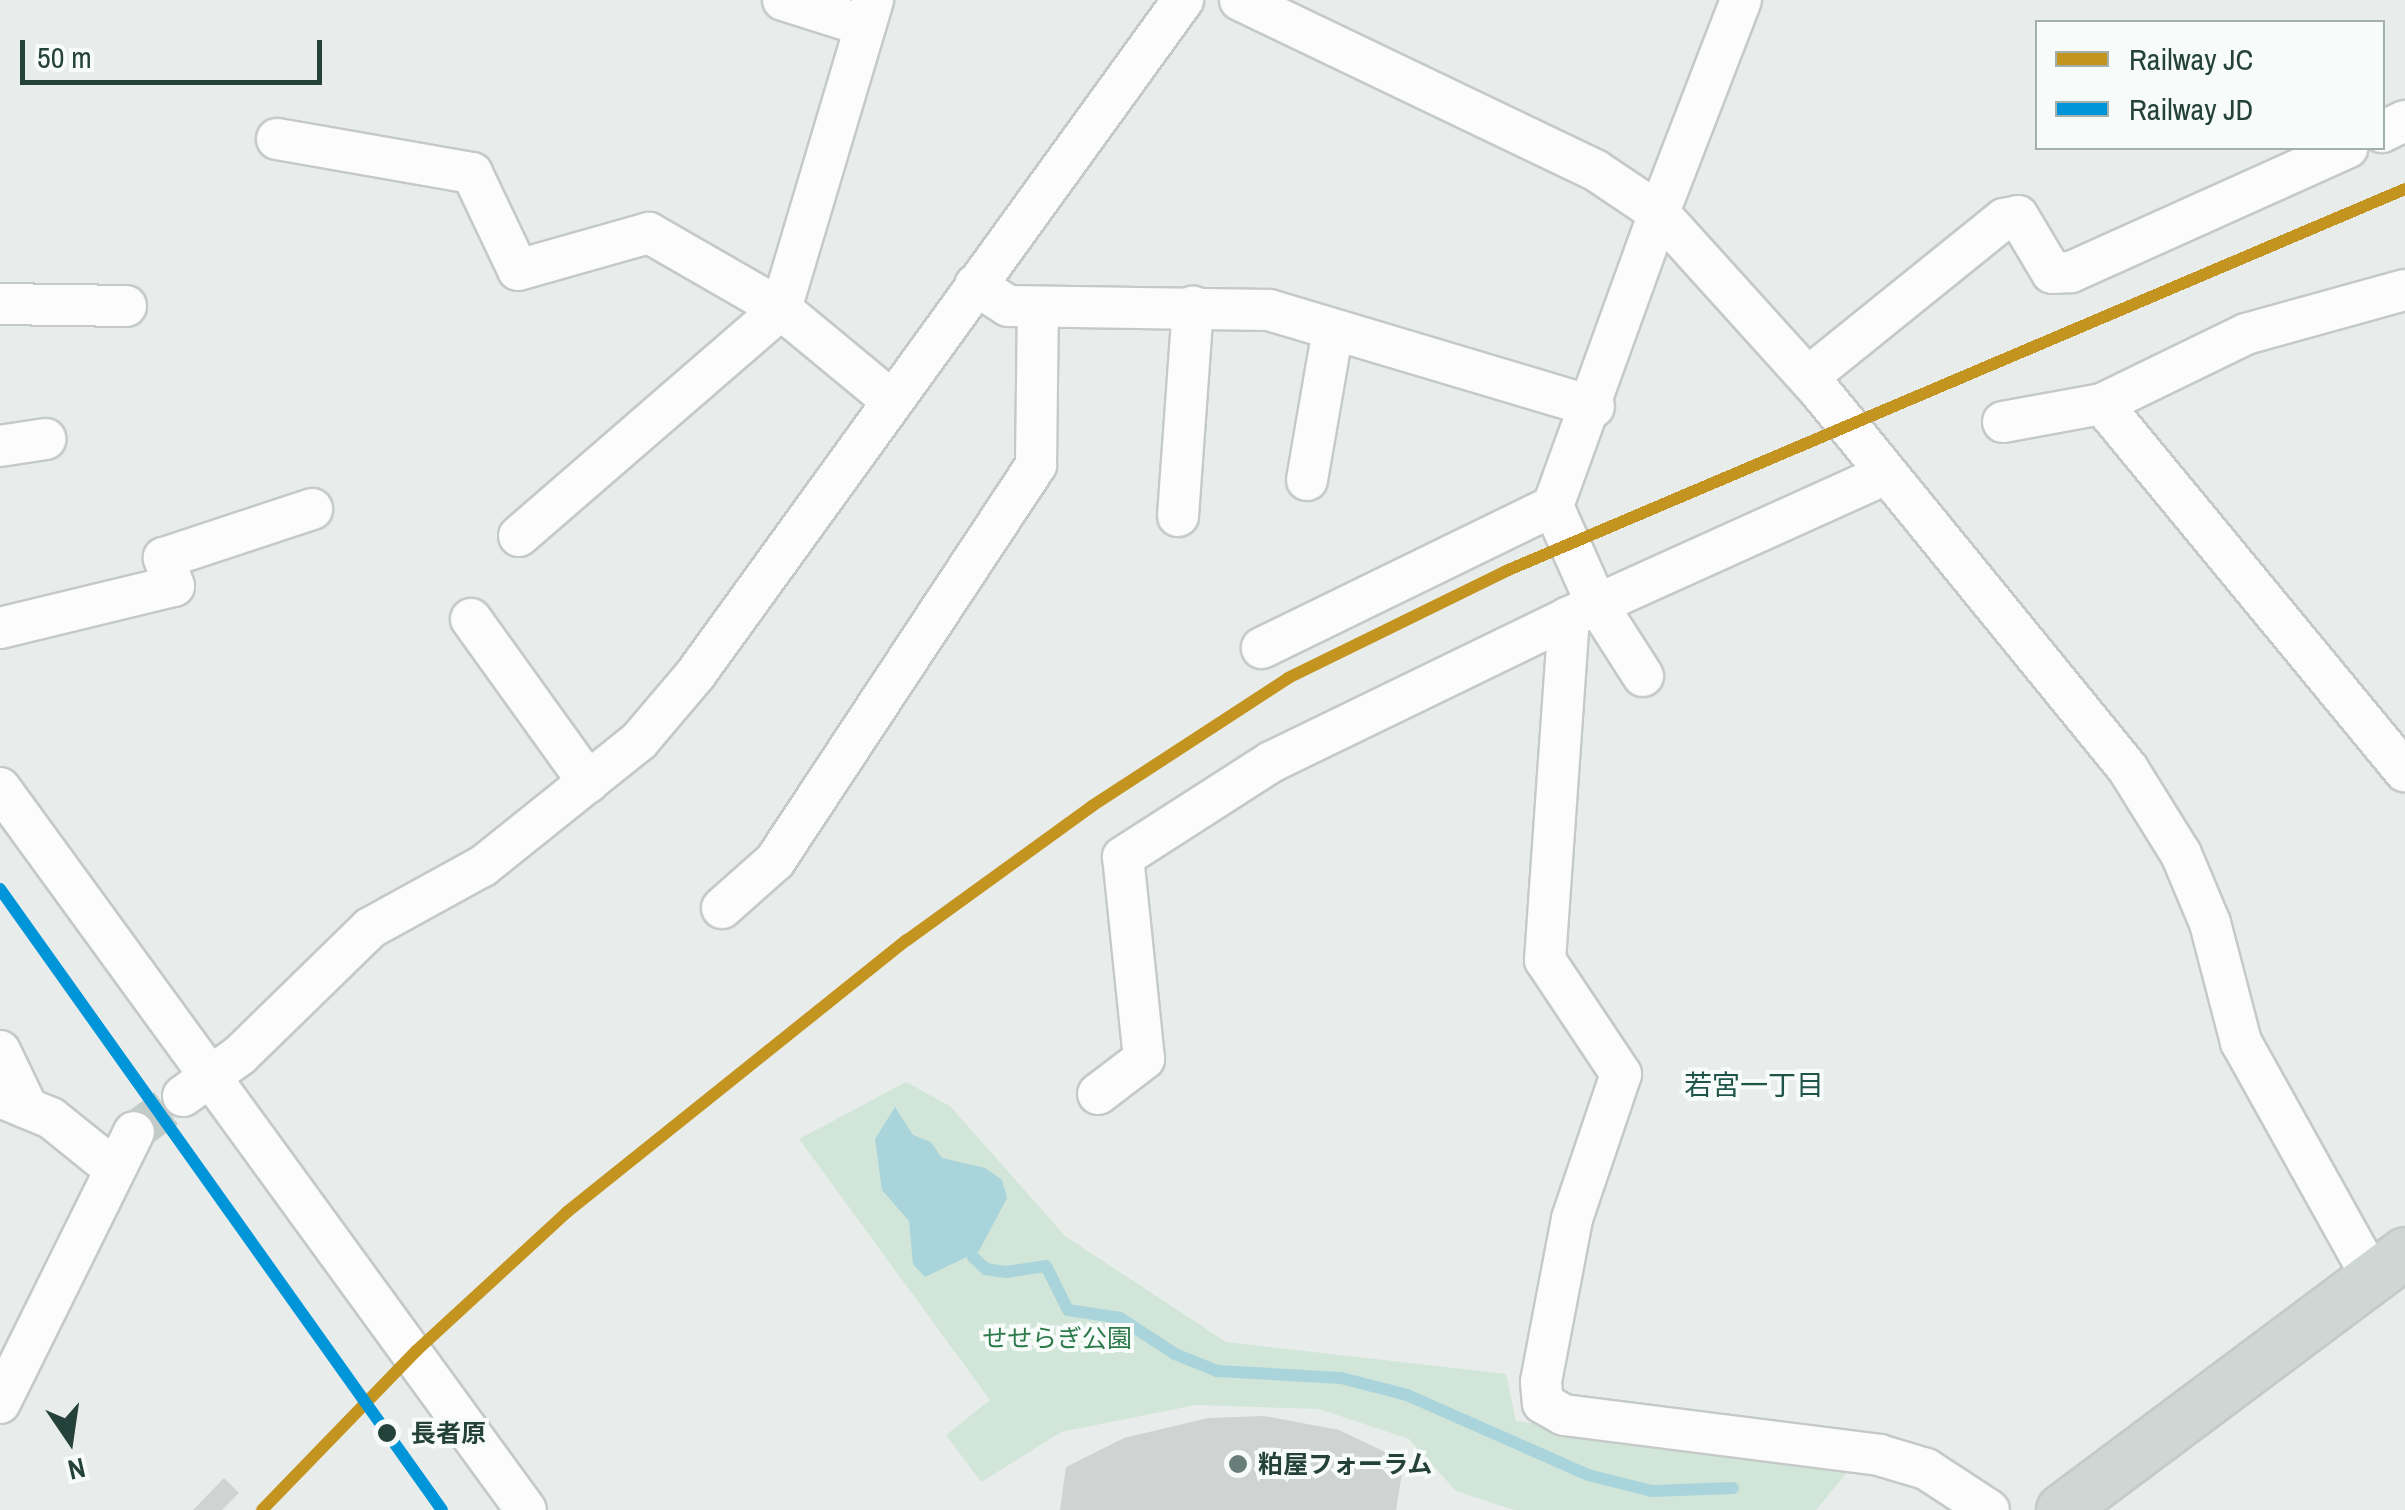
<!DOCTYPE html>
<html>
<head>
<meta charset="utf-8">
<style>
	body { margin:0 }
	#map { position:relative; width:2405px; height:1510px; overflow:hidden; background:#e8edeb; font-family:"Archivo Narrow","Noto Sans JP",sans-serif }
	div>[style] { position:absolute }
	.green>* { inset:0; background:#d1e6d8 }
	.water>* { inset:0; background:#a9d4db }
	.stream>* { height:12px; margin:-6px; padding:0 6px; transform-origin:6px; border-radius:6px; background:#a9d4db }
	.building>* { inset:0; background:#cfd4d2 }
	.minor-tunnel>* { height:40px; margin-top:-20px; transform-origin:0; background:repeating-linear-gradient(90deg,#c1cbc8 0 40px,transparent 0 60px) }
	.roads { filter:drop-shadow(2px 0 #c5cac8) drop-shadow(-2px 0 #c5cac8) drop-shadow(0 2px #c5cac8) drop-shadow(0 -2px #c5cac8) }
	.minor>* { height:40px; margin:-20px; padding:0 20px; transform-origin:20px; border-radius:20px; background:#fcfcfc }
	.major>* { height:50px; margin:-25px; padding:0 25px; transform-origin:25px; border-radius:25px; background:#cfd7d5 }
	.rail-1>* { height:12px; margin:-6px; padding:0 6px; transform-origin:6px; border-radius:6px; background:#c49420 }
	.rail-2>* { height:12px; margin:-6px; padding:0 6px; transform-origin:6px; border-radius:6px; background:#0095d9 }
	.dots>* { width:28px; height:28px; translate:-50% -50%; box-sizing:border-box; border:5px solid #f7fbf9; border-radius:50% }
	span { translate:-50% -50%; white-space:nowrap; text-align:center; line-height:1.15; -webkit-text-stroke:8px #f7fbf9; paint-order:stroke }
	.park-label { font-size:25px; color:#2d7a4b }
	.stop-label { font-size:25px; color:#24423a; font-weight:700 }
	.left { translate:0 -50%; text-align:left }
	.poi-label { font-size:25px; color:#24423a; font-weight:700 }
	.neighbourhood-label { font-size:28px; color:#1f5548 }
	.legend { position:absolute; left:2035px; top:20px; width:350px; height:130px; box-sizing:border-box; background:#f7fbf9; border:2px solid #a3b1ad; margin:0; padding:12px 18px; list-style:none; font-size:30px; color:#24423a }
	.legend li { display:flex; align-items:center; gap:20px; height:50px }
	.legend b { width:50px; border:2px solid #a3b1ad }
	.north { position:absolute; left:20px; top:1390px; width:100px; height:100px; -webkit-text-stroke:8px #f7fbf9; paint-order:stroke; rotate:167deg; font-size:28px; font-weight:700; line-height:40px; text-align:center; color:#24423a }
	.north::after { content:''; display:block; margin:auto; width:35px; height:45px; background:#24423a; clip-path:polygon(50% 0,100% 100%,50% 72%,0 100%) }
	.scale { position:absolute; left:20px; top:40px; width:302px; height:45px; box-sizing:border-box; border:5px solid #24423a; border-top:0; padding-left:12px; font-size:30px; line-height:35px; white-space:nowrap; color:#24423a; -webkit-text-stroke:8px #f7fbf9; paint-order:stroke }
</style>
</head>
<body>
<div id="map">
	<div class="green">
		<i style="clip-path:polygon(906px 1082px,950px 1106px,1065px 1236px,1226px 1342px,1506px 1374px,1516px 1421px,1853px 1465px,1816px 1510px,1514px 1510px,1456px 1491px,1409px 1439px,1319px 1409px,1196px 1405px,1061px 1432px,981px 1482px,946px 1435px,990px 1400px,799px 1139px)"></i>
	</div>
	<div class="water">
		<i style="clip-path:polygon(895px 1107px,913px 1135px,931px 1142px,942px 1158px,985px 1168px,1002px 1180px,1007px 1198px,979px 1251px,925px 1277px,913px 1264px,909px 1221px,882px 1190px,875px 1139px)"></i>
	</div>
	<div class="stream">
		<i style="left:973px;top:1257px;width:18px;rotate:43deg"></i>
		<i style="left:986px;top:1269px;width:20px;rotate:9deg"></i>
		<i style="left:1006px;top:1272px;width:40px;rotate:-8.5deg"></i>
		<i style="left:1046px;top:1266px;width:49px;rotate:63.4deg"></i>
		<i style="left:1068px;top:1310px;width:53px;rotate:8.7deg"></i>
		<i style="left:1120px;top:1318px;width:66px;rotate:33.2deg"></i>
		<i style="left:1175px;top:1354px;width:45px;rotate:22deg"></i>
		<i style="left:1217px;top:1371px;width:124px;rotate:3.2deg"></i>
		<i style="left:1341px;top:1378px;width:68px;rotate:14.4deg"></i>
		<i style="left:1407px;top:1395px;width:198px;rotate:23.8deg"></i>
		<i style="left:1588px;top:1475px;width:66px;rotate:14deg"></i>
		<i style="left:1652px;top:1491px;width:81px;rotate:-2.1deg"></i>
	</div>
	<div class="building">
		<i style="clip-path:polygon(1264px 1416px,1339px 1430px,1404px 1461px,1396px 1510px,1060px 1510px,1066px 1467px,1124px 1438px,1208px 1418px)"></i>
		<i style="clip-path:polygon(224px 1478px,239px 1493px,222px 1510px,193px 1510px)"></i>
	</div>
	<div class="minor-tunnel">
		<i style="left:134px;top:1132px;width:61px;rotate:-36.3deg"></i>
	</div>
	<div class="roads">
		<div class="minor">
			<i style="left:783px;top:0;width:86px;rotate:17.6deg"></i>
			<i style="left:1240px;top:0;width:394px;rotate:25.6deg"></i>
			<i style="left:1595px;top:170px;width:77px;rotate:33.9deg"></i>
			<i style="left:1659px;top:213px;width:312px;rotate:109.9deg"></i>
			<i style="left:1553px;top:506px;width:324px;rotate:154deg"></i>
			<i style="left:1741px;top:0;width:228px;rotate:111.1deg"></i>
			<i style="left:1659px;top:213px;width:239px;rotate:47.9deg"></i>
			<i style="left:1819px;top:390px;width:489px;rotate:50.8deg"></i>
			<i style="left:2128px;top:769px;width:100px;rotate:58.1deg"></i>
			<i style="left:2181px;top:854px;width:75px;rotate:67.2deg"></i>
			<i style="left:2210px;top:923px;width:123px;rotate:75.4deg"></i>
			<i style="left:2241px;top:1042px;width:269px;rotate:60.9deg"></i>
			<i style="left:2382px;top:132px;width:25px;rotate:-26deg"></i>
			<i style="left:277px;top:139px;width:198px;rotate:9.9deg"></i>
			<i style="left:472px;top:173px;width:107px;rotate:64.6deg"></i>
			<i style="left:518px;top:270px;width:136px;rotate:-15.8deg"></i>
			<i style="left:649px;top:233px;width:152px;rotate:29.9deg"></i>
			<i style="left:781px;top:309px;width:143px;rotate:39.6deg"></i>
			<i style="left:975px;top:285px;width:39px;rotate:32deg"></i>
			<i style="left:1008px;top:306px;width:261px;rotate:0.9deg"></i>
			<i style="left:1269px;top:310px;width:339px;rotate:16.6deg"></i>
			<i style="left:0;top:304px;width:126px;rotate:0.9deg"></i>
			<i style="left:1808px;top:377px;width:252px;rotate:-38.9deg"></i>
			<i style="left:2004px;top:219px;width:14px;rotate:-12deg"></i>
			<i style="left:2018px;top:216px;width:66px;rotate:59.2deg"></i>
			<i style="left:2052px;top:273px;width:19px;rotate:-3deg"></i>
			<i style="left:2071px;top:272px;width:303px;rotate:-24.2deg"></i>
			<i style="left:2102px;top:404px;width:476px;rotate:50.5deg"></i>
			<i style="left:2003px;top:422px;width:101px;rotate:-10.3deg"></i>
			<i style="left:2102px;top:404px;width:160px;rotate:-25.9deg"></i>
			<i style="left:2246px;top:334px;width:165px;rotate:-15.5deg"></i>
			<i style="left:0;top:446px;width:46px;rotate:-8.8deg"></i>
			<i style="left:1886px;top:474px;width:348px;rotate:155.7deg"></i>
			<i style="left:1569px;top:617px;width:344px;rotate:94deg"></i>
			<i style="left:1545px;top:960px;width:137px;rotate:56.3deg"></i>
			<i style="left:1621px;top:1074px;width:153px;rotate:108.7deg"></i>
			<i style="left:1572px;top:1219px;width:166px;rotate:100.8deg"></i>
			<i style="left:1541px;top:1382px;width:21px;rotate:85deg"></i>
			<i style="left:1543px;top:1403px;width:24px;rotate:30deg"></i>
			<i style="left:1564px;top:1415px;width:318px;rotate:7.2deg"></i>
			<i style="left:1879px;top:1455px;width:49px;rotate:16.6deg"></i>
			<i style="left:1926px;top:1469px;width:75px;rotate:33.1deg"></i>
			<i style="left:1307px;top:480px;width:152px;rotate:-80.2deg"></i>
			<i style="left:1553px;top:506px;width:104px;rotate:66.1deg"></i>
			<i style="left:1595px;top:601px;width:89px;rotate:57.4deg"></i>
			<i style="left:1178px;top:516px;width:210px;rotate:-85.9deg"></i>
			<i style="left:519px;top:536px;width:347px;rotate:-40.9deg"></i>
			<i style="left:781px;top:309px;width:322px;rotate:-73.4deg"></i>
			<i style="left:471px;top:619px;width:201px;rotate:54.3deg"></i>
			<i style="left:0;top:628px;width:179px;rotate:-13.6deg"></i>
			<i style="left:174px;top:586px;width:30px;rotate:-110deg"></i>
			<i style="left:164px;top:558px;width:156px;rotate:-18.3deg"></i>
			<i style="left:0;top:788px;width:893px;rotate:53.93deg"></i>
			<i style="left:722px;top:908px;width:71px;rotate:-41.6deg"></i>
			<i style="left:775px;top:861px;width:474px;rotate:-56.6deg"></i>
			<i style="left:1036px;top:465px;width:158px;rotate:-89.3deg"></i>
			<i style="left:0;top:1051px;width:62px;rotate:64.3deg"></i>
			<i style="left:1098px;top:1094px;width:58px;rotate:-37.3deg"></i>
			<i style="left:1144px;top:1059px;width:203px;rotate:-95.9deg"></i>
			<i style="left:1123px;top:857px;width:176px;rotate:-32.7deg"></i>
			<i style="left:1271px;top:762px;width:331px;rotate:-25.9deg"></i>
			<i style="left:183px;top:1096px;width:70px;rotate:-35.7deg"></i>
			<i style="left:240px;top:1055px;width:182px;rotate:-44.3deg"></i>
			<i style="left:370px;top:928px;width:129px;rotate:-28.8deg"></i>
			<i style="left:483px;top:866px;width:200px;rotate:-38.7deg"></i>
			<i style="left:639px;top:741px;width:87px;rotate:-49.7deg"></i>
			<i style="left:695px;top:675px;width:833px;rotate:-54.13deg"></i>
			<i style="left:0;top:1097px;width:55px;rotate:22.4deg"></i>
			<i style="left:51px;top:1118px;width:78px;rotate:38.8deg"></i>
			<i style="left:0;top:1403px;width:302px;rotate:-63.7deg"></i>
		</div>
		<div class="major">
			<i style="left:2062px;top:1510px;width:429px;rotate:-36.8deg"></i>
		</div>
	</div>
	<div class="rail-1">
		<i style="left:262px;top:1510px;width:221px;rotate:-45.9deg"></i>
		<i style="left:416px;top:1351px;width:205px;rotate:-42.6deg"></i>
		<i style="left:567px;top:1212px;width:435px;rotate:-38.7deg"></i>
		<i style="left:907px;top:940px;width:228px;rotate:-35.9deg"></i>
		<i style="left:1092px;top:806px;width:234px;rotate:-33.1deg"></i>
		<i style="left:1288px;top:678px;width:243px;rotate:-26.1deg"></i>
		<i style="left:1506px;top:571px;width:977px;rotate:-23.02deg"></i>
	</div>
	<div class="rail-2">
		<i style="left:0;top:889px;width:762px;rotate:54.56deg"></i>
	</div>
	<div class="dots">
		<i style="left:387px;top:1433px;background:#24423a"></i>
		<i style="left:1238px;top:1464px;background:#697e78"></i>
	</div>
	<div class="park-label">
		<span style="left:1057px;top:1338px">せせらぎ公園</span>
	</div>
	<div class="stop-label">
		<span class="left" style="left:411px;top:1433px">長者原</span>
	</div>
	<div class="poi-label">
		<span class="left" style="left:1258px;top:1464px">粕屋フォーラム</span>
	</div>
	<div class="neighbourhood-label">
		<span style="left:1754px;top:1085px">若宮一丁目</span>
	</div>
	<ul class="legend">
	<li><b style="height:12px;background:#c49420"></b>Railway JC</li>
	<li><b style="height:12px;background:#0095d9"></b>Railway JD</li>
	</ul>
	<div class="north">N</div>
	<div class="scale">50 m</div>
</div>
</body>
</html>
